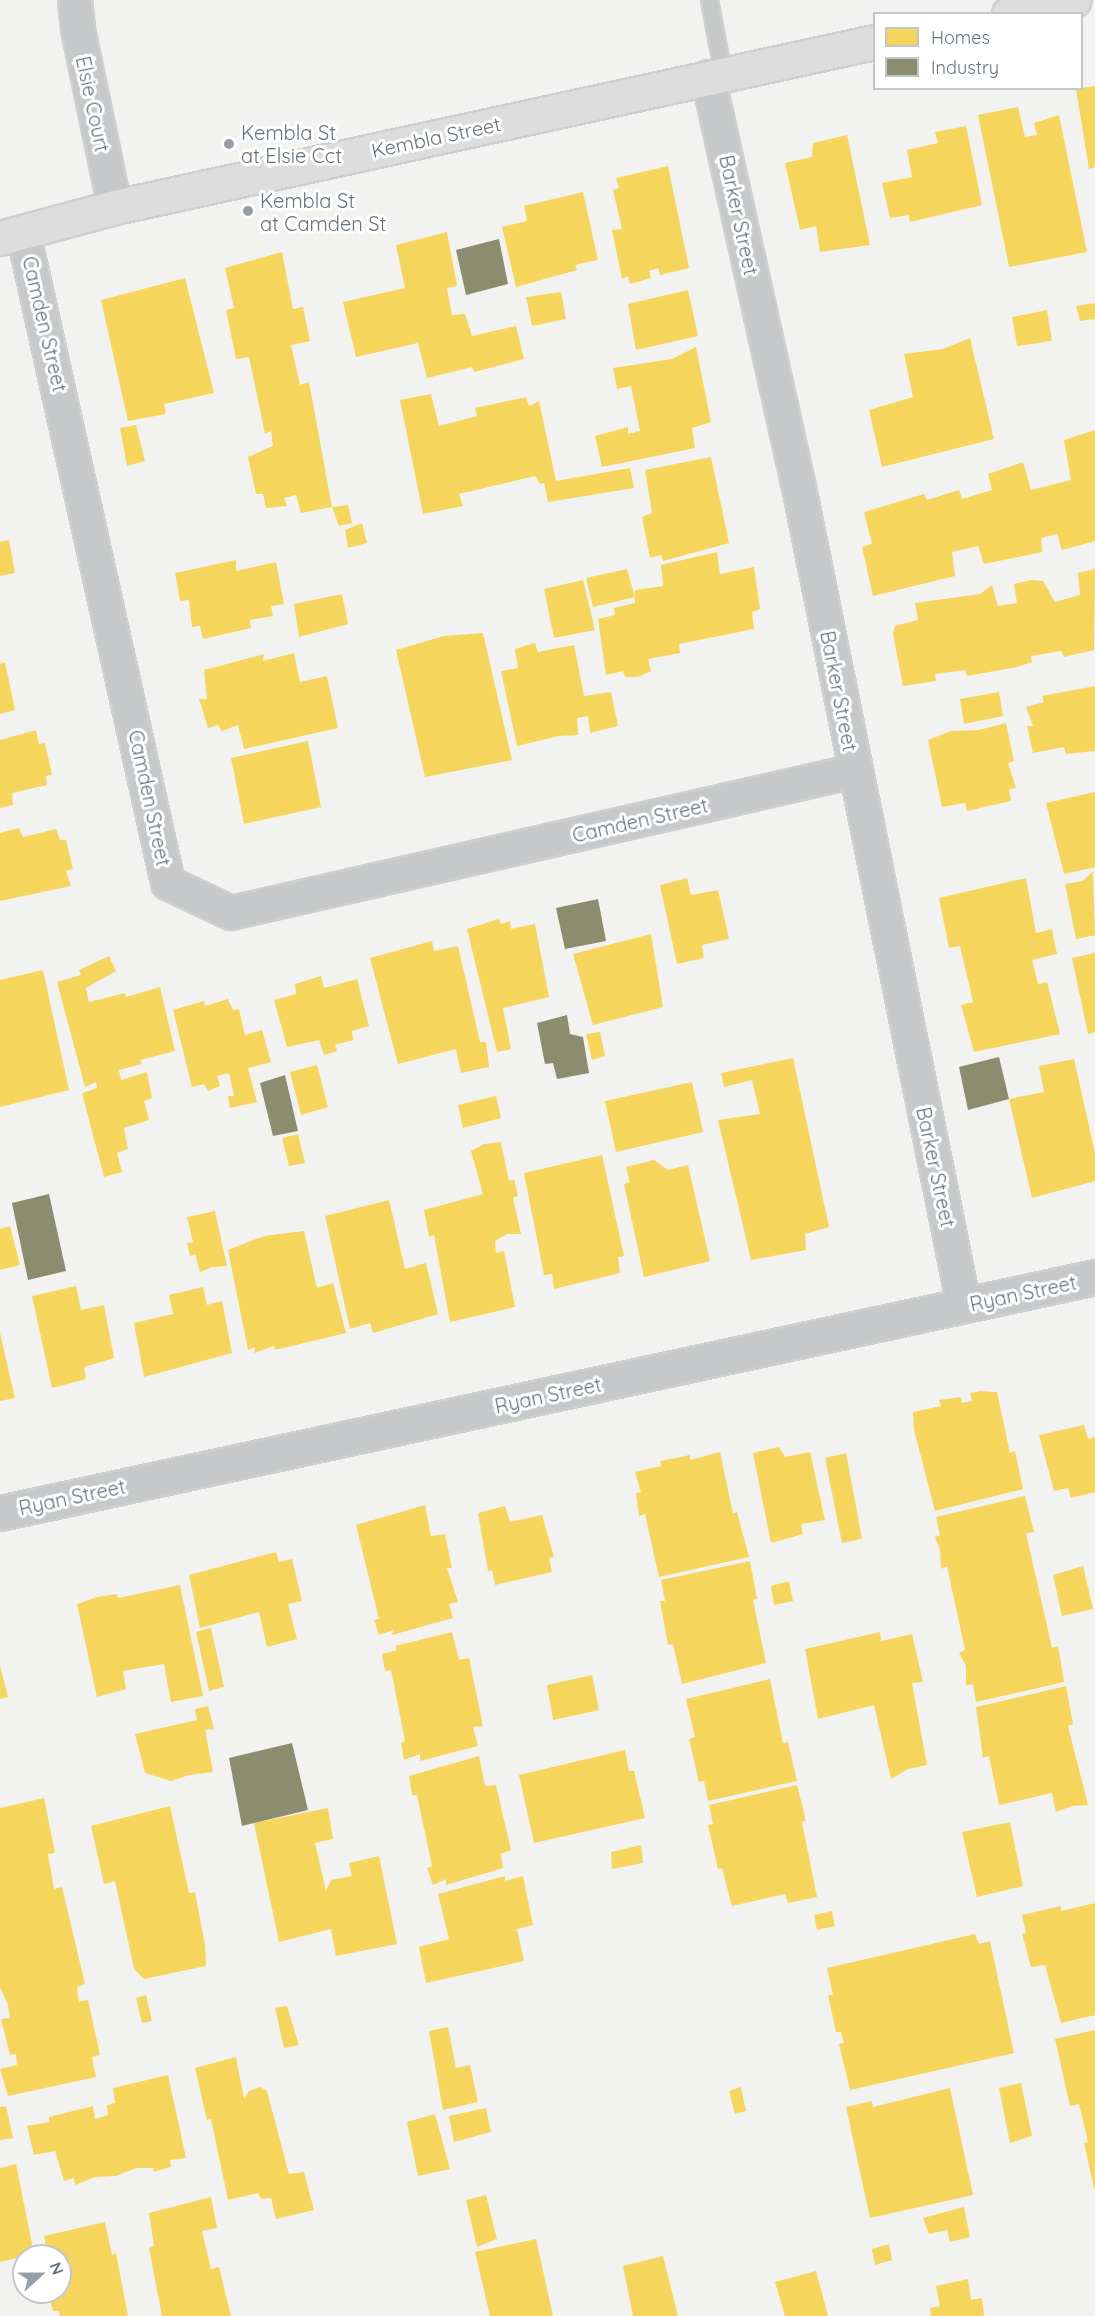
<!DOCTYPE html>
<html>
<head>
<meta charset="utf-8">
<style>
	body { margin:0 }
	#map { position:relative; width:1095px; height:2316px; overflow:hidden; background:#f2f3f1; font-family:Quicksand,sans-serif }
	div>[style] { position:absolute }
	.homes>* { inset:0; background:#f6d55c }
	.industry>* { inset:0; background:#8c8c6e }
	.roads { filter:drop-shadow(2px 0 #cecfcf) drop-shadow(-2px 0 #cecfcf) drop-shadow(0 2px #cecfcf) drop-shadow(0 -2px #cecfcf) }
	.service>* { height:15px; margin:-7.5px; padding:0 7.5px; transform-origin:7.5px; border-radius:7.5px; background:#c7c8c9 }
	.minor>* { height:32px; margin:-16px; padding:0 16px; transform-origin:16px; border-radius:16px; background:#c7c8c9 }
	.tertiary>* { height:33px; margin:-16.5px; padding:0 16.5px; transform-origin:16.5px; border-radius:16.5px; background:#c7c8c9 }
	.secondary>* { height:33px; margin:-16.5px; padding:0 16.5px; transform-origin:16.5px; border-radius:16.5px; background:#ddd }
	.dots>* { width:16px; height:16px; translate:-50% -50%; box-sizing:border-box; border:3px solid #fff; border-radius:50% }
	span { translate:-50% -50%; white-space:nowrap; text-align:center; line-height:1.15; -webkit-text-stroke:6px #fff; paint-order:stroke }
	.street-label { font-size:20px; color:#65727e }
	.poi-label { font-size:20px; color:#65727e }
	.left { translate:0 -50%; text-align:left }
	.legend { position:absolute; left:873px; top:12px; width:210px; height:78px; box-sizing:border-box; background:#fff; border:2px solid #c1c7cb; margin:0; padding:8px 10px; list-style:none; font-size:18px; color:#65727e }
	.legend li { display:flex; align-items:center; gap:12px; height:30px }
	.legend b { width:30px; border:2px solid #c1c7cb }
	.north { position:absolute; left:12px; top:2244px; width:60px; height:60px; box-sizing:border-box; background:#fff; border:2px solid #c1c7cb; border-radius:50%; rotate:69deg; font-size:16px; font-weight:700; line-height:24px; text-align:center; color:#65727e }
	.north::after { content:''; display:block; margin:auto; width:21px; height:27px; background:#969fa6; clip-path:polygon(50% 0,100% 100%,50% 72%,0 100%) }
</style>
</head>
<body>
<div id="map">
	<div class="homes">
		<i style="clip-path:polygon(1095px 86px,1095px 167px,1089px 169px,1076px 89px)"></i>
		<i style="clip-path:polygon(1018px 107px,1025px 137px,1037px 135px,1034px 123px,1059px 115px,1087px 252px,1009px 267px,978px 115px)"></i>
		<i style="clip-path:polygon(966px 126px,982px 205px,910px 222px,909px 215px,890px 218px,882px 183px,912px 177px,907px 150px,938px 143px,935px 132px)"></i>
		<i style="clip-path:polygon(847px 135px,870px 245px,820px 252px,816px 226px,800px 230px,785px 163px,812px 157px,813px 143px)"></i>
		<i style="clip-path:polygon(668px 166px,689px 268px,660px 275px,658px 268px,649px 271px,651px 278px,630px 284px,628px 276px,622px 279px,612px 230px,622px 229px,613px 190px,619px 188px,616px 178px)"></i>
		<i style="clip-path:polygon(583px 192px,598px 260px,575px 265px,577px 270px,516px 287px,502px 227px,527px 221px,524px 206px)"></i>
		<i style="clip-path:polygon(447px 232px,457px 286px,447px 288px,452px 315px,465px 314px,472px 336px,516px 326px,524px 359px,474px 372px,472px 367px,427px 378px,418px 343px,356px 357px,343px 302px,405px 288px,396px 245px)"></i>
		<i style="clip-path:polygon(282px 252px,293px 309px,303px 307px,310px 341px,291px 345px,300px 385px,309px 382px,332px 507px,348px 505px,352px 523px,339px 526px,332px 507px,301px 513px,296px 495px,284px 498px,287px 506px,266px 508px,263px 494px,256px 494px,248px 457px,273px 446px,271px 431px,265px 434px,249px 357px,236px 359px,226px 310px,234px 308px,225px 268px)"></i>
		<i style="clip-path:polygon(185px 278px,214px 393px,164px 404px,166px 414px,128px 421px,101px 300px)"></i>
		<i style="clip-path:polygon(688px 290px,698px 336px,636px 350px,628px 304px)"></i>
		<i style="clip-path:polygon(561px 292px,566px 319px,532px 326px,526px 297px)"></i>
		<i style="clip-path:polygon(1095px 303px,1095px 319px,1080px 321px,1076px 306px)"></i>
		<i style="clip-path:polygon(1047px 310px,1052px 341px,1017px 346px,1012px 317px)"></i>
		<i style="clip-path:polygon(970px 338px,994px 439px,882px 467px,869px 410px,913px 397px,904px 354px,943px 349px)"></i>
		<i style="clip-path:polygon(696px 347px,711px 422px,692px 428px,695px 448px,602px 467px,595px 436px,628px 427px,628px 434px,640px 431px,631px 386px,617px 389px,613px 368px,672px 359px)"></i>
		<i style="clip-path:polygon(431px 394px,439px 426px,477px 416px,475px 408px,526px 397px,529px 406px,539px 401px,556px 481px,630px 468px,634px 488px,548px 502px,544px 483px,540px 484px,535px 476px,459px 494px,463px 506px,423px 514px,400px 400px)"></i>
		<i style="clip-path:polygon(136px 425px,145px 461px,127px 466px,120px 428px)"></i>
		<i style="clip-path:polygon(1095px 430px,1095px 541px,1062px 550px,1057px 534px,1041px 538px,1042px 552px,984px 564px,978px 546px,952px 552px,955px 576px,873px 596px,862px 547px,872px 544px,864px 512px,924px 494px,927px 500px,959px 490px,962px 499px,992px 490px,988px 474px,1023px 462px,1031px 490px,1071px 480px,1064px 440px)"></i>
		<i style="clip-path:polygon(711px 457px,729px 543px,663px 561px,661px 555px,650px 558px,642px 517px,652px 513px,645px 470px)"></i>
		<i style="clip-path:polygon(362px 523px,367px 543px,348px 548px,345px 530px)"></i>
		<i style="clip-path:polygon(9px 540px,15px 573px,0 576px,0 542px)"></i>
		<i style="clip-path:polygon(717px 552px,720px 574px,754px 567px,760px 609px,752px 612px,754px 629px,679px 644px,680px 653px,648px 659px,651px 671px,638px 677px,625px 677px,623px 671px,606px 675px,598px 619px,615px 615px,614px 608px,635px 603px,635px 590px,663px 586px,661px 565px)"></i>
		<i style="clip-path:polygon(236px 560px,236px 571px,276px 562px,284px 604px,271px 606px,273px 616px,250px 620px,251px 628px,203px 639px,200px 626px,192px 627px,189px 600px,180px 601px,175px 573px)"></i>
		<i style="clip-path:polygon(627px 569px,635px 597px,593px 607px,586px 578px)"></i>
		<i style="clip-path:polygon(1095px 569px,1094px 650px,1064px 657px,1061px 651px,1031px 656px,1032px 662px,1017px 667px,967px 676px,965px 670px,935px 674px,936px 681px,903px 686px,893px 634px,895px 626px,918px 620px,915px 603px,980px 594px,992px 585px,998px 606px,1017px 603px,1014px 584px,1031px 580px,1043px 581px,1055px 602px,1080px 595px,1078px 573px)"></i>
		<i style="clip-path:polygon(583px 580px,595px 630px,554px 638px,544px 589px)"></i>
		<i style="clip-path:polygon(342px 594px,348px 624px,299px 637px,294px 604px)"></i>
		<i style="clip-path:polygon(483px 633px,512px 760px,425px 777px,396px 650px,444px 636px)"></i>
		<i style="clip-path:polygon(535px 643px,538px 652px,574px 645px,584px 696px,611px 692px,618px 726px,590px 733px,588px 716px,577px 718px,578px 735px,559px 736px,517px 746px,501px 671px,518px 668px,515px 649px)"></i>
		<i style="clip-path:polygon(294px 653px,300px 682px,327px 676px,338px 728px,244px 749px,238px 725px,222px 731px,218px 725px,208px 728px,199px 699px,207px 699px,204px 670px,264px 654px,263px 661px)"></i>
		<i style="clip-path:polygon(5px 662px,15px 710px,0 714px,0 664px)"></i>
		<i style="clip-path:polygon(1095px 686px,1095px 751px,1066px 754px,1064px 747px,1033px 753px,1027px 726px,1033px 726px,1026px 707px,1044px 702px,1042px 696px)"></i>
		<i style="clip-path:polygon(999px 692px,1003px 716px,964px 724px,960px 699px)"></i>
		<i style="clip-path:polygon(1006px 723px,1014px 761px,1008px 763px,1016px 788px,1009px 789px,1011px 801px,967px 811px,965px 803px,942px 807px,928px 740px,951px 731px,979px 730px)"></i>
		<i style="clip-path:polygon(36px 730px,39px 744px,45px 743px,52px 775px,46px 776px,47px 785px,12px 793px,13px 805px,0 808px,0 740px)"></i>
		<i style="clip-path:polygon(308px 741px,321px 807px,244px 824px,231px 758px)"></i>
		<i style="clip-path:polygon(1095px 792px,1095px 867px,1064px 874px,1046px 803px)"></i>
		<i style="clip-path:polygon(19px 828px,23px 837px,56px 829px,60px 840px,66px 840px,73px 869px,66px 871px,71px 886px,0 901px,0 833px)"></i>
		<i style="clip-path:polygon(1093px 871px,1095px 935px,1076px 939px,1065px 884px,1083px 881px)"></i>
		<i style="clip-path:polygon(687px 878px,691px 895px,718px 890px,729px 939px,702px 945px,704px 958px,677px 964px,660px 885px)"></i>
		<i style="clip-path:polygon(1026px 878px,1036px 933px,1052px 929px,1057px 954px,1032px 960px,1038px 984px,1047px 982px,1060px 1034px,974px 1052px,961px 1005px,973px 1002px,960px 946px,949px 948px,939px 898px)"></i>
		<i style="clip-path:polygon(499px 919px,501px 924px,510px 921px,511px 929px,535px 924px,549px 997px,503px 1008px,511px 1049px,497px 1052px,467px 929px)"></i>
		<i style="clip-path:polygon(651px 934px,663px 1007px,593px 1025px,573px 954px)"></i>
		<i style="clip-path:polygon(432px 941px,434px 951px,458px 946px,480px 1042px,486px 1042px,489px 1067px,461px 1073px,456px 1049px,398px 1064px,370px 958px)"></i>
		<i style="clip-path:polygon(1095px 953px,1095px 1032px,1088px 1034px,1072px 958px)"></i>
		<i style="clip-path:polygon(109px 956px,116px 971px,86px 988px,89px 1002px,125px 993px,126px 997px,160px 987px,175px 1051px,140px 1060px,142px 1064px,119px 1070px,121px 1080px,147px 1072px,152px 1098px,144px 1101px,149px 1120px,124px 1128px,128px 1149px,117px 1153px,122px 1172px,104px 1177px,82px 1093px,97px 1088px,96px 1082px,85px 1087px,57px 982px,81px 975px,79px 970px)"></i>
		<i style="clip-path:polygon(43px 970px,69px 1090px,0 1107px,0 980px)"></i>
		<i style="clip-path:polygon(321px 976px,324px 988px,357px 979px,369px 1026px,352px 1031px,353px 1040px,335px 1045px,337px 1051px,324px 1055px,319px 1040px,287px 1047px,274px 1000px,296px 994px,295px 984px)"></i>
		<i style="clip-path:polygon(228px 999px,233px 1010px,239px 1009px,245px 1035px,262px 1030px,271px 1062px,248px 1068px,257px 1102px,230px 1108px,228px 1096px,234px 1096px,229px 1073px,217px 1076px,220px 1086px,208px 1091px,204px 1084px,192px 1087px,173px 1010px,204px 1001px,205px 1006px)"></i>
		<i style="clip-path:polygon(600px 1032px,605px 1056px,592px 1060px,586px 1034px)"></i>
		<i style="clip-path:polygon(793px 1058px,829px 1227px,805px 1234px,806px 1250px,751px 1260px,718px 1120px,760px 1114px,752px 1080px,724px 1087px,721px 1073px)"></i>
		<i style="clip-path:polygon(1074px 1059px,1095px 1153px,1095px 1181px,1032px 1198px,1009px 1099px,1044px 1092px,1039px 1066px)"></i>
		<i style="clip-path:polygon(317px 1065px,328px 1107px,301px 1115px,290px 1072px)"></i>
		<i style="clip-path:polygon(692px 1082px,703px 1132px,616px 1152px,605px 1101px)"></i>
		<i style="clip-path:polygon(496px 1096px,501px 1118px,463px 1128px,458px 1105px)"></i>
		<i style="clip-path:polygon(298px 1134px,305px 1163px,289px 1166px,282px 1138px)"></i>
		<i style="clip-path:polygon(501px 1142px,509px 1181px,514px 1179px,518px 1196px,513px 1198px,521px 1234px,507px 1234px,495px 1241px,496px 1253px,504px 1251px,515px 1307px,450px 1322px,434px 1235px,429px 1237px,424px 1210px,483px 1194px,471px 1151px,484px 1144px)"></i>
		<i style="clip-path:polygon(602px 1155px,624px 1256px,618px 1257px,620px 1273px,554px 1289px,552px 1274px,544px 1275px,524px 1173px)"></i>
		<i style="clip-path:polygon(654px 1160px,668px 1170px,688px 1165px,710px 1261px,644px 1277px,624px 1184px,630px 1182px,626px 1167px)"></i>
		<i style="clip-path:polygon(389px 1200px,405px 1269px,426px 1263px,438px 1314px,373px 1333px,370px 1323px,350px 1329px,325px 1216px)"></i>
		<i style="clip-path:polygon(215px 1211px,227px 1266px,213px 1267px,200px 1272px,195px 1254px,190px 1256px,187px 1243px,193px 1242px,187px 1217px)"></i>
		<i style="clip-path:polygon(10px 1226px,20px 1265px,0 1270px,0 1229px)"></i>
		<i style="clip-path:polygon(304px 1231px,317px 1288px,333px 1283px,346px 1333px,275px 1350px,274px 1346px,254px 1353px,255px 1347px,248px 1350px,228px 1250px,264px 1236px)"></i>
		<i style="clip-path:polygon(76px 1286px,81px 1310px,104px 1305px,114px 1358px,84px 1367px,86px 1379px,52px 1388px,32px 1296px)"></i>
		<i style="clip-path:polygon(203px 1287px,207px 1305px,222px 1301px,232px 1353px,144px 1377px,134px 1323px,173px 1314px,169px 1295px)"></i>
		<i style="clip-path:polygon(0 1333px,15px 1398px,0 1401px)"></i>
		<i style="clip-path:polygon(980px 1391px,997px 1392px,1010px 1453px,1015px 1451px,1023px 1489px,935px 1511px,914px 1430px,913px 1412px,941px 1406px,939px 1400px,961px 1397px,962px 1403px,972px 1401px,970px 1393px)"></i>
		<i style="clip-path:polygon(1084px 1425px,1088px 1439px,1095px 1437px,1095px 1492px,1071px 1498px,1068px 1488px,1054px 1491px,1039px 1435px)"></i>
		<i style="clip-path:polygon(779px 1447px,785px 1457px,810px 1452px,825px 1520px,801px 1524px,803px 1534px,771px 1543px,753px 1453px)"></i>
		<i style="clip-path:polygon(720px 1452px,733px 1514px,737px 1512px,749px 1557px,659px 1577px,645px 1514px,639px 1516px,636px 1493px,641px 1492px,635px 1472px,661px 1466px,660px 1461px,690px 1455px,690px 1460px)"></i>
		<i style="clip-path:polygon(846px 1453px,862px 1539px,842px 1543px,825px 1458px)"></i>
		<i style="clip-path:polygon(1025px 1496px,1034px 1532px,1026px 1533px,1052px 1648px,1058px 1646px,1064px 1682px,976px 1702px,973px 1684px,966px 1685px,966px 1666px,959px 1653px,965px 1650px,947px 1566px,941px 1569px,940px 1550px,935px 1537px,940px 1535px,936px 1517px)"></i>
		<i style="clip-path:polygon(425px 1505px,431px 1536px,445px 1534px,452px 1568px,447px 1568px,458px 1602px,449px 1604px,453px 1618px,392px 1635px,393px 1630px,379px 1635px,374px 1620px,379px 1619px,356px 1525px)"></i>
		<i style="clip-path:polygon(505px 1506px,510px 1522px,542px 1515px,554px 1557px,549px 1558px,552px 1572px,495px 1585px,492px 1570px,488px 1571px,478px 1513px)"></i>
		<i style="clip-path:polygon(276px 1552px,279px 1562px,292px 1559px,302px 1601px,288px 1604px,297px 1639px,267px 1647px,259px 1612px,200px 1628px,189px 1575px)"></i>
		<i style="clip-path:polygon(750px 1561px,757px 1599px,753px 1600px,766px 1663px,682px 1684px,673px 1644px,668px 1645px,660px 1601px,665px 1601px,661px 1580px)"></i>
		<i style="clip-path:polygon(1083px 1566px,1093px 1609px,1062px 1616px,1053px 1575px)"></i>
		<i style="clip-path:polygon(789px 1581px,793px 1601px,774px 1605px,771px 1586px)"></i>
		<i style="clip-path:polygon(180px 1585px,203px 1696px,171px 1702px,164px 1664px,123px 1671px,126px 1689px,97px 1697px,77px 1604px,97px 1597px,117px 1594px,118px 1598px)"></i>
		<i style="clip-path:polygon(211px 1628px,224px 1687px,209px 1691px,196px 1632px)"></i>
		<i style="clip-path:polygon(452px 1632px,459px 1660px,469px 1658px,483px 1726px,473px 1727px,478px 1746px,420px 1761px,420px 1754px,404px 1760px,401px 1743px,405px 1741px,391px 1670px,385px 1671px,382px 1654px,397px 1650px,395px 1646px)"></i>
		<i style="clip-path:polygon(880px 1632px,881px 1641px,912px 1634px,923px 1682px,912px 1683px,927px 1765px,908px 1769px,891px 1779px,874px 1705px,818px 1719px,805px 1649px)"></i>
		<i style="clip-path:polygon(0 1666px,8px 1697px,0 1699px)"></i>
		<i style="clip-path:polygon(592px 1675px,599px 1710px,553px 1720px,547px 1685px)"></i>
		<i style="clip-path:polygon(770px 1679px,783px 1743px,788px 1742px,797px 1781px,708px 1801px,704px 1781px,699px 1782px,689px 1739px,695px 1737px,686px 1699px)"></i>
		<i style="clip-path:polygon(1066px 1686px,1073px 1724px,1068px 1726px,1088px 1805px,1072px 1806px,1056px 1812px,1052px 1793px,999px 1805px,989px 1756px,983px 1758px,976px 1707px)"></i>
		<i style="clip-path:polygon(208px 1706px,214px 1729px,205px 1730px,213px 1772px,189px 1775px,171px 1781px,145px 1773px,135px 1734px,197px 1720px,195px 1709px)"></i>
		<i style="clip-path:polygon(625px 1750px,629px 1771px,634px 1771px,645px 1818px,534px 1843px,519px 1775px)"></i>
		<i style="clip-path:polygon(479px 1756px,485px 1786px,496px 1785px,511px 1850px,501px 1854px,503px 1868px,446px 1885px,446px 1879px,433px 1885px,427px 1868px,432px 1866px,417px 1795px,412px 1795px,409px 1776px)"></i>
		<i style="clip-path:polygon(797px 1785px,806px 1821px,802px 1822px,817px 1897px,788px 1903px,785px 1894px,732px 1906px,722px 1868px,718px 1869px,708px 1825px,713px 1824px,709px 1805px)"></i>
		<i style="clip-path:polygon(44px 1798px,55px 1853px,48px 1854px,54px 1889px,62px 1887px,85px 1984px,77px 1987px,79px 2002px,88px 2000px,100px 2055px,92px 2057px,96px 2077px,8px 2096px,0 2069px,17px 2065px,16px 2054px,10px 2055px,1px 2019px,10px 2018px,8px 2005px,0 1987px,0 1808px)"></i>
		<i style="clip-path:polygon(170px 1806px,189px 1893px,195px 1892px,205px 1945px,206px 1966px,144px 1979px,134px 1969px,115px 1881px,104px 1884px,91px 1826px)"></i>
		<i style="clip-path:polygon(328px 1808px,333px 1839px,315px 1843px,326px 1891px,331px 1880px,352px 1876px,349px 1863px,379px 1856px,397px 1944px,336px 1956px,331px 1929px,279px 1942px,254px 1823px)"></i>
		<i style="clip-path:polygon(1010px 1822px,1023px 1886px,977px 1897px,962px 1832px)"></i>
		<i style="clip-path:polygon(641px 1845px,643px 1863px,612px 1869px,611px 1852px)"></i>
		<i style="clip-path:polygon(505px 1876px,505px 1881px,523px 1876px,533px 1925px,517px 1929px,524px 1961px,426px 1983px,419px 1947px,449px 1939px,438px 1894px)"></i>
		<i style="clip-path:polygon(1095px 1903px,1095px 2015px,1061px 2023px,1045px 1965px,1031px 1967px,1022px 1934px,1026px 1933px,1022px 1915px,1061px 1906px,1061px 1911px)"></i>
		<i style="clip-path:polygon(832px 1911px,835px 1926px,817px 1930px,814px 1915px)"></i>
		<i style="clip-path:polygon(975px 1934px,979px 1944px,990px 1941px,1014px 2053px,850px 2090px,839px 2044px,844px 2043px,841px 2032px,836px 2032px,828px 1995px,833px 1995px,827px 1968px)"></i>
		<i style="clip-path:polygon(146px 1995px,152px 2021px,142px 2023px,136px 1998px)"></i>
		<i style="clip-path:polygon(287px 2006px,299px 2045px,284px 2048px,275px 2008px)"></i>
		<i style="clip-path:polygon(448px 2027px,456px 2068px,470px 2065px,478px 2102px,443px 2110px,429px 2031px)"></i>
		<i style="clip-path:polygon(1095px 2030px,1095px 2188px,1094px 2188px,1084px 2143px,1088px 2142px,1079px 2104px,1070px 2106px,1055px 2039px)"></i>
		<i style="clip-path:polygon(236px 2057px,244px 2099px,249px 2091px,260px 2087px,267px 2091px,289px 2174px,304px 2172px,314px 2210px,276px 2219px,271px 2198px,261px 2199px,258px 2193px,228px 2200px,211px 2119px,207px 2120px,195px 2068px)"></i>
		<i style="clip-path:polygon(168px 2075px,186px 2158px,170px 2160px,171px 2167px,153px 2172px,154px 2168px,136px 2168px,116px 2176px,95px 2177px,75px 2185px,74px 2178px,64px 2181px,55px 2151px,34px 2155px,27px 2126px,49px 2122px,49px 2117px,93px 2106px,95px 2119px,108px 2115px,107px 2105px,115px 2103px,113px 2088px)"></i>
		<i style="clip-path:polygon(1021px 2083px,1032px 2136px,1010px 2143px,999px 2088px)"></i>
		<i style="clip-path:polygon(741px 2087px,746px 2111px,735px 2114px,729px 2091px)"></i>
		<i style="clip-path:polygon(950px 2088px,973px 2195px,870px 2218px,846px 2107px,872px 2101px,873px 2107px)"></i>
		<i style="clip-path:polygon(6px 2106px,13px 2138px,0 2140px,0 2107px)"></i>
		<i style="clip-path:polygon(486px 2108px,491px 2132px,454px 2142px,449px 2116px)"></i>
		<i style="clip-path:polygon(435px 2114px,450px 2169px,418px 2176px,407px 2122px)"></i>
		<i style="clip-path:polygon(16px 2164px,34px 2254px,0 2262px,0 2168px)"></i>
		<i style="clip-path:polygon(486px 2195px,497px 2239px,477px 2247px,466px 2200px)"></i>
		<i style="clip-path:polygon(211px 2197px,217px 2228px,202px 2231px,211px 2269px,219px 2267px,231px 2316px,162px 2316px,149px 2248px,154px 2246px,149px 2213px)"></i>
		<i style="clip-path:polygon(964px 2207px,970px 2237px,950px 2242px,947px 2230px,929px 2234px,923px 2218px)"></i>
		<i style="clip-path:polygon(105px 2222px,112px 2255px,116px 2253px,128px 2316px,60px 2316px,59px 2311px,53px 2311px,48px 2292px,60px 2292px,60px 2256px,48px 2256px,44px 2236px)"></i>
		<i style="clip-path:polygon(536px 2239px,553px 2316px,490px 2316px,475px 2252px)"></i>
		<i style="clip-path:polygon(889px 2244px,892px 2260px,875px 2265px,872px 2249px)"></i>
		<i style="clip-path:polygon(663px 2256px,678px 2316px,633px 2316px,623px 2266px)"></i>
		<i style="clip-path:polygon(816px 2271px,828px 2316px,785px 2316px,775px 2282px)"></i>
		<i style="clip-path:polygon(968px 2279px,971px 2300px,982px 2298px,984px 2316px,931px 2316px,930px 2308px,940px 2306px,936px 2286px)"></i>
	</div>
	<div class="industry">
		<i style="clip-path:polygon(499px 239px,508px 284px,466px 295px,456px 250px)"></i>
		<i style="clip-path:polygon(598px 899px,606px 941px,565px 949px,556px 908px)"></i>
		<i style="clip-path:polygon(567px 1015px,570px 1034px,583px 1037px,589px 1073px,557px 1079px,553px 1063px,545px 1064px,537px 1023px)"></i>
		<i style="clip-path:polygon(999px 1057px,1009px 1099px,968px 1110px,959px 1067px)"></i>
		<i style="clip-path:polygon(285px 1075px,298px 1131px,273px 1136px,260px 1083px)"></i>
		<i style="clip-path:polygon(49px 1194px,66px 1271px,28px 1280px,12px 1203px)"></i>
		<i style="clip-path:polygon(292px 1743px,308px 1810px,242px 1826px,229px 1758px)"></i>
	</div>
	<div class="roads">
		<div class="service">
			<i style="left:709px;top:0;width:75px;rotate:79.3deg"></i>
		</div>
		<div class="minor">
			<i style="left:75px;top:0;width:29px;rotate:84deg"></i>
			<i style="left:78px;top:29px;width:182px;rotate:78.3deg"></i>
			<i style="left:708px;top:77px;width:425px;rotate:77.5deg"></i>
			<i style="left:800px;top:492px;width:829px;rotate:78.6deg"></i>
			<i style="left:23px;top:232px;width:667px;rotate:77.44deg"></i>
			<i style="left:168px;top:883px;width:70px;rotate:25.5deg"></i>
			<i style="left:231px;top:913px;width:640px;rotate:-12.82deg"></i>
		</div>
		<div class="tertiary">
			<i style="left:0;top:1513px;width:1120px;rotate:-12.16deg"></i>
		</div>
		<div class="secondary">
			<i style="left:1009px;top:14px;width:66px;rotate:-12.3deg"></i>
			<i style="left:0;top:238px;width:119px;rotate:-15.1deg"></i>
			<i style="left:115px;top:207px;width:777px;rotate:-12.26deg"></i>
		</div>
	</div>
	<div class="dots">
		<i style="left:229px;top:144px;background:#969fa6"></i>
		<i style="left:248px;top:211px;background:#969fa6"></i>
	</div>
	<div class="street-label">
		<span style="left:93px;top:104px;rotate:78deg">Elsie Court</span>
		<span style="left:436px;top:137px;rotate:-12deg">Kembla Street</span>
		<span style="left:739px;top:215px;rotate:78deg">Barker Street</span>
		<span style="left:45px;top:324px;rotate:77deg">Camden Street</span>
		<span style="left:839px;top:691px;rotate:79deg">Barker Street</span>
		<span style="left:150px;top:798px;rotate:78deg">Camden Street</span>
		<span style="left:640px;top:820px;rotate:-13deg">Camden Street</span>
		<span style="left:936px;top:1167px;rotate:78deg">Barker Street</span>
		<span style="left:1023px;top:1293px;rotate:-12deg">Ryan Street</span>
		<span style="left:548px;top:1395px;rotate:-12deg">Ryan Street</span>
		<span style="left:72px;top:1497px;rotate:-12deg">Ryan Street</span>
	</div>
	<div class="poi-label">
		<span class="left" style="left:241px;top:144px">Kembla St<br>at Elsie Cct</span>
		<span class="left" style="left:260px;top:212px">Kembla St<br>at Camden St</span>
	</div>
	<ul class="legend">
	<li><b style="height:16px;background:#f6d55c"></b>Homes</li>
	<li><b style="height:16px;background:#8c8c6e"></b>Industry</li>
	</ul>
	<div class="north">N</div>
</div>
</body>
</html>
